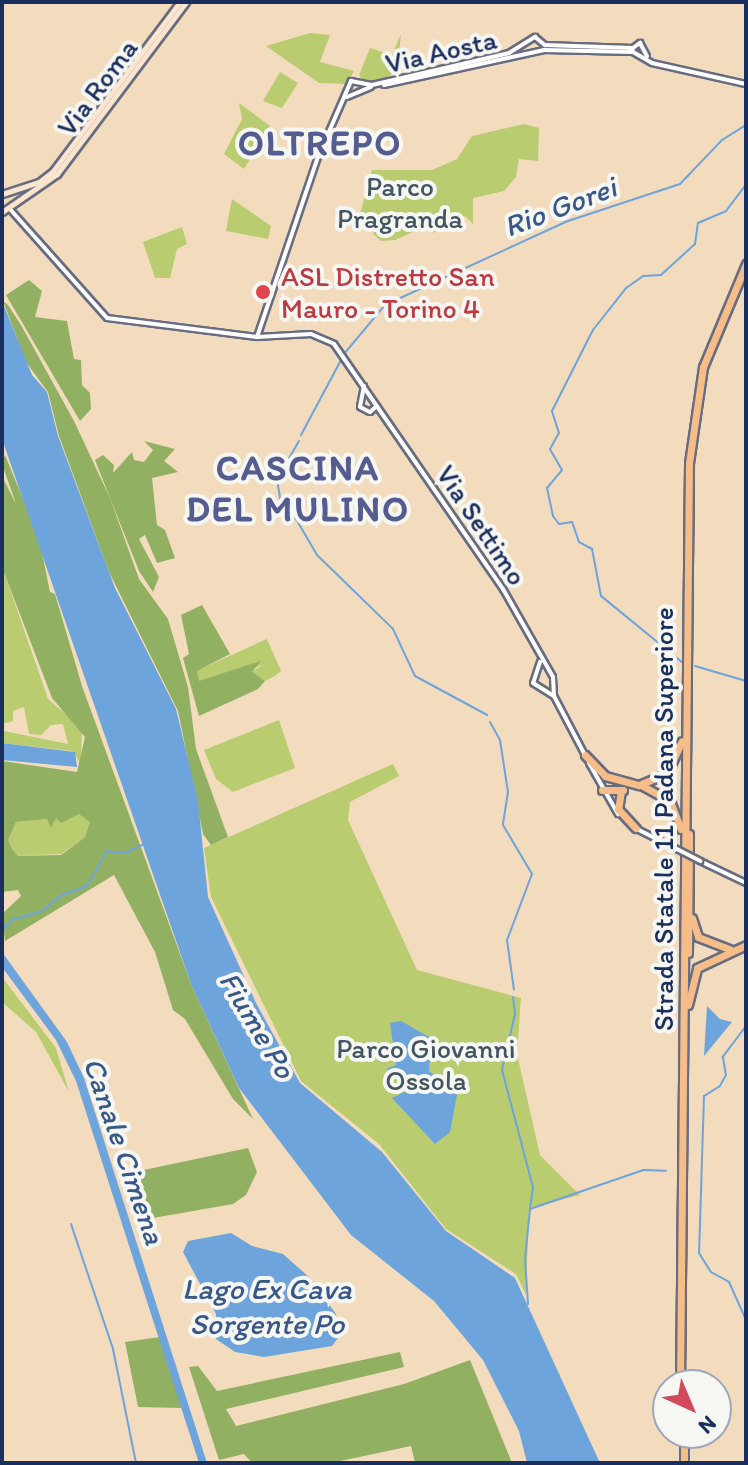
<!DOCTYPE html>
<html>
<head>
<meta charset="utf-8">
<style>
	body { margin:0 }
	#map { position:relative; width:748px; height:1465px; overflow:hidden; background:#f3dcbe; font-family:Itim,sans-serif }
	div>[style] { position:absolute }
	.green>* { inset:0; background:#b9cc70 }
	.forest>* { inset:0; background:#92b062 }
	.water>* { inset:0; background:#6da4db }
	.stream>* { height:2px; margin:-1px; padding:0 1px; transform-origin:1px; border-radius:1px; background:#6da4db }
	.roads { filter:drop-shadow(2px 0 #676c80) drop-shadow(-2px 0 #676c80) drop-shadow(0 2px #676c80) drop-shadow(0 -2px #676c80) }
	.tertiary>* { height:4px; margin:-2px; padding:0 2px; transform-origin:2px; border-radius:2px; background:#fff }
	.secondary>* { height:5px; margin:-2.5px; padding:0 2.5px; transform-origin:2.5px; border-radius:2.5px; background:#fce5cf }
	.trunk>* { height:7px; margin:-3.5px; padding:0 3.5px; transform-origin:3.5px; border-radius:3.5px; background:#f7bd88 }
	.bridges { filter:drop-shadow(2px 0 #676c80) drop-shadow(-2px 0 #676c80) drop-shadow(0 2px #676c80) drop-shadow(0 -2px #676c80) }
	.tertiary-bridge>* { height:4px; margin:-2px; padding:0 2px; transform-origin:2px; border-radius:2px; background:#fff }
	.dots>* { width:22px; height:22px; translate:-50% -50%; box-sizing:border-box; border:4px solid #f6f6f2; border-radius:50% }
	span { translate:-50% -50%; white-space:nowrap; text-align:center; line-height:1.15; -webkit-text-stroke:8px #f6f6f2; paint-order:stroke }
	.street-label { font-size:28px; color:#1b2f5e }
	.park-label { font-size:28px; color:#425662 }
	.health-label { font-size:28px; color:#be3a42 }
	.left { translate:0 -50%; text-align:left }
	.water-label { font-size:30px; color:#38588a; font-style:italic }
	.district-label { font-size:36px; color:#555c90; font-weight:700; letter-spacing:2px }
	.frame { position:absolute; inset:0; border:4px solid #1b2f5e; pointer-events:none }
	.north { position:absolute; left:652px; top:1369px; width:80px; height:80px; box-sizing:border-box; background:#f6f6f2; border:2px solid #9ea6b7; border-radius:50%; rotate:136deg; font-size:22px; font-weight:700; line-height:32px; text-align:center; color:#1b2f5e }
	.north::after { content:''; display:block; margin:auto; width:28px; height:36px; background:#d1495b; clip-path:polygon(50% 0,100% 100%,50% 72%,0 100%) }
</style>
</head>
<body>
<div id="map">
	<div class="green">
		<i style="clip-path:polygon(310px 33px,330px 35px,320px 62px,354px 71px,347px 84px,319px 83px,266px 46px)"></i>
		<i style="clip-path:polygon(401px 34px,397px 71px,383px 80px,364px 82px,359px 75px,370px 48px,392px 55px)"></i>
		<i style="clip-path:polygon(280px 72px,298px 83px,282px 108px,263px 101px)"></i>
		<i style="clip-path:polygon(239px 103px,270px 126px,244px 169px,224px 154px,242px 119px)"></i>
		<i style="clip-path:polygon(524px 124px,539px 128px,538px 161px,519px 159px,516px 177px,504px 191px,473px 198px,473px 224px,465px 216px,433px 233px,431px 224px,395px 240px,381px 241px,373px 234px,376px 225px,358px 221px,372px 170px,432px 170px,457px 159px,472px 136px)"></i>
		<i style="clip-path:polygon(232px 199px,271px 226px,268px 239px,226px 231px)"></i>
		<i style="clip-path:polygon(182px 227px,187px 244px,177px 249px,170px 278px,155px 278px,143px 242px)"></i>
		<i style="clip-path:polygon(2px 566px,48px 699px,82px 728px,81px 765px,73px 751px,2px 743px,4px 731px,68px 744px,63px 724px,51px 725px,41px 735px,29px 734px,24px 707px,13px 711px,13px 721px,2px 724px)"></i>
		<i style="clip-path:polygon(267px 639px,281px 671px,275px 676px,265px 681px,251px 672px,263px 665px,199px 682px,196px 671px)"></i>
		<i style="clip-path:polygon(279px 720px,295px 768px,233px 792px,216px 779px,204px 750px)"></i>
		<i style="clip-path:polygon(393px 764px,399px 776px,350px 802px,348px 820px,417px 970px,521px 998px,517px 1054px,540px 1155px,580px 1195px,529px 1208px,526px 1295px,516px 1274px,446px 1229px,379px 1144px,301px 1081px,211px 897px,204px 848px)"></i>
		<i style="clip-path:polygon(79px 814px,91px 822px,85px 837px,61px 854px,18px 856px,12px 849px,8px 840px,16px 822px,47px 819px,53px 825px,55px 818px)"></i>
		<i style="clip-path:polygon(2px 977px,56px 1048px,69px 1092px,36px 1032px,2px 1002px)"></i>
	</div>
	<div class="forest">
		<i style="clip-path:polygon(29px 280px,42px 291px,35px 317px,67px 321px,74px 359px,81px 360px,82px 385px,90px 393px,91px 409px,80px 421px,6px 295px)"></i>
		<i style="clip-path:polygon(3px 301px,8px 305px,21px 325px,74px 421px,110px 498px,139px 579px,168px 619px,188px 687px,196px 749px,228px 837px,211px 845px,203px 834px,178px 711px,109px 572px,59px 436px,48px 392px,26px 362px)"></i>
		<i style="clip-path:polygon(144px 441px,175px 449px,164px 461px,178px 472px,152px 478px,157px 525px,165px 530px,175px 558px,157px 563px,145px 535px,139px 539px,159px 577px,153px 592px,139px 571px,95px 460px,103px 455px,114px 465px,113px 473px,132px 452px,134px 460px,144px 462px,153px 450px)"></i>
		<i style="clip-path:polygon(evenodd,5px 455px,39px 538px,50px 592px,55px 594px,82px 686px,191px 984px,253px 1119px,233px 1099px,185px 1019px,173px 1010px,155px 952px,114px 875px,5px 941px,2px 914px,21px 896px,18px 890px,2px 892px,2px 761px,77px 772px,85px 737px,52px 698px,2px 567px,2px 476px,16px 504px,2px 464px,5px 455px,79px 814px,90px 822px,85px 837px,61px 855px,18px 856px,12px 849px,8px 840px,16px 822px,47px 819px,51px 828px,56px 818px,61px 823px,79px 814px)"></i>
		<i style="clip-path:polygon(202px 605px,230px 654px,197px 671px,199px 681px,261px 661px,252px 672px,265px 681px,258px 689px,199px 716px,183px 658px,189px 654px,181px 615px)"></i>
		<i style="clip-path:polygon(248px 1148px,257px 1172px,246px 1195px,233px 1204px,142px 1220px,125px 1174px)"></i>
		<i style="clip-path:polygon(160px 1337px,183px 1408px,138px 1407px,125px 1342px)"></i>
		<i style="clip-path:polygon(400px 1352px,404px 1367px,226px 1409px,236px 1426px,404px 1384px,470px 1360px,512px 1463px,415px 1463px,411px 1446px,331px 1463px,252px 1463px,244px 1454px,219px 1460px,189px 1367px,198px 1366px,217px 1391px)"></i>
	</div>
	<div class="water">
		<i style="clip-path:polygon(2px 301px,32px 375px,47px 392px,58px 436px,115px 588px,176px 709px,198px 801px,208px 897px,256px 1003px,300px 1083px,382px 1152px,446px 1231px,515px 1278px,600px 1463px,527px 1463px,519px 1431px,483px 1360px,434px 1301px,351px 1235px,239px 1088px,191px 984px,2px 439px)"></i>
		<i style="clip-path:polygon(2px 743px,75px 752px,77px 767px,2px 760px)"></i>
		<i style="clip-path:polygon(2px 952px,67px 1042px,84px 1078px,207px 1463px,199px 1463px,76px 1081px,56px 1040px,2px 967px)"></i>
		<i style="clip-path:polygon(707px 1006px,720px 1019px,732px 1022px,704px 1056px)"></i>
		<i style="clip-path:polygon(401px 1021px,431px 1038px,429px 1071px,457px 1095px,450px 1132px,435px 1144px,392px 1098px,407px 1091px,407px 1084px,386px 1069px,396px 1065px,390px 1023px)"></i>
		<i style="clip-path:polygon(231px 1233px,252px 1246px,283px 1254px,310px 1278px,336px 1314px,338px 1338px,332px 1346px,264px 1357px,235px 1352px,216px 1339px,216px 1314px,183px 1252px,188px 1241px)"></i>
	</div>
	<div class="stream">
		<i style="left:344px;top:354px;width:64px;rotate:-50.1deg"></i>
		<i style="left:385px;top:305px;width:201px;rotate:-24.7deg"></i>
		<i style="left:568px;top:221px;width:118px;rotate:-18.3deg"></i>
		<i style="left:680px;top:184px;width:61px;rotate:-46.3deg"></i>
		<i style="left:722px;top:140px;width:28px;rotate:-32deg"></i>
		<i style="left:301px;top:435px;width:85px;rotate:-61.9deg"></i>
		<i style="left:299px;top:441px;width:44px;rotate:120.1deg"></i>
		<i style="left:277px;top:479px;width:33px;rotate:81deg"></i>
		<i style="left:282px;top:512px;width:16px;rotate:27deg"></i>
		<i style="left:296px;top:519px;width:42px;rotate:59.7deg"></i>
		<i style="left:317px;top:555px;width:106px;rotate:44.2deg"></i>
		<i style="left:393px;top:629px;width:52px;rotate:64.9deg"></i>
		<i style="left:415px;top:676px;width:82px;rotate:28.4deg"></i>
		<i style="left:683px;top:663px;width:106px;rotate:-140.7deg"></i>
		<i style="left:601px;top:596px;width:48px;rotate:-100.8deg"></i>
		<i style="left:592px;top:549px;width:15px;rotate:-152deg"></i>
		<i style="left:579px;top:542px;width:21px;rotate:-109deg"></i>
		<i style="left:572px;top:522px;width:13px;rotate:171deg"></i>
		<i style="left:559px;top:524px;width:10px;rotate:-127deg"></i>
		<i style="left:553px;top:516px;width:29px;rotate:-102deg"></i>
		<i style="left:547px;top:488px;width:23px;rotate:-50deg"></i>
		<i style="left:562px;top:470px;width:24px;rotate:-120deg"></i>
		<i style="left:550px;top:449px;width:18px;rotate:-61deg"></i>
		<i style="left:559px;top:433px;width:23px;rotate:-108deg"></i>
		<i style="left:552px;top:411px;width:91px;rotate:-63.2deg"></i>
		<i style="left:593px;top:330px;width:53px;rotate:-51.8deg"></i>
		<i style="left:626px;top:288px;width:21px;rotate:-35deg"></i>
		<i style="left:643px;top:276px;width:18px;rotate:-3deg"></i>
		<i style="left:661px;top:275px;width:46px;rotate:-42.4deg"></i>
		<i style="left:695px;top:244px;width:21px;rotate:-82deg"></i>
		<i style="left:698px;top:223px;width:30px;rotate:-23deg"></i>
		<i style="left:726px;top:211px;width:34px;rotate:-53deg"></i>
		<i style="left:695px;top:666px;width:53px;rotate:16.4deg"></i>
		<i style="left:490px;top:722px;width:21px;rotate:61deg"></i>
		<i style="left:500px;top:740px;width:53px;rotate:81.3deg"></i>
		<i style="left:508px;top:792px;width:33px;rotate:99deg"></i>
		<i style="left:503px;top:825px;width:57px;rotate:59.4deg"></i>
		<i style="left:532px;top:874px;width:71px;rotate:110.7deg"></i>
		<i style="left:507px;top:940px;width:50px;rotate:82deg"></i>
		<i style="left:2px;top:930px;width:14px;rotate:-45deg"></i>
		<i style="left:12px;top:920px;width:31px;rotate:-17deg"></i>
		<i style="left:42px;top:911px;width:26px;rotate:-39deg"></i>
		<i style="left:62px;top:895px;width:27px;rotate:-20deg"></i>
		<i style="left:87px;top:886px;width:40px;rotate:-60.3deg"></i>
		<i style="left:107px;top:851px;width:18px;rotate:6deg"></i>
		<i style="left:125px;top:853px;width:21px;rotate:-25deg"></i>
		<i style="left:513px;top:997px;width:17px;rotate:83deg"></i>
		<i style="left:515px;top:1014px;width:57px;rotate:103.1deg"></i>
		<i style="left:502px;top:1070px;width:121px;rotate:75.2deg"></i>
		<i style="left:533px;top:1187px;width:22px;rotate:98deg"></i>
		<i style="left:746px;top:1026px;width:39px;rotate:127deg"></i>
		<i style="left:723px;top:1057px;width:18px;rotate:81deg"></i>
		<i style="left:726px;top:1075px;width:13px;rotate:119deg"></i>
		<i style="left:720px;top:1086px;width:19px;rotate:148deg"></i>
		<i style="left:704px;top:1096px;width:157px;rotate:91.8deg"></i>
		<i style="left:699px;top:1253px;width:22px;rotate:58deg"></i>
		<i style="left:711px;top:1272px;width:21px;rotate:29deg"></i>
		<i style="left:729px;top:1282px;width:42px;rotate:65.9deg"></i>
		<i style="left:71px;top:1224px;width:132px;rotate:71.4deg"></i>
		<i style="left:113px;top:1349px;width:116px;rotate:78.6deg"></i>
		<i style="left:528px;top:1304px;width:45px;rotate:-93.8deg"></i>
		<i style="left:525px;top:1259px;width:50px;rotate:-84.3deg"></i>
		<i style="left:530px;top:1209px;width:120px;rotate:-19deg"></i>
		<i style="left:643px;top:1170px;width:23px;rotate:2deg"></i>
	</div>
	<div class="roads">
		<div class="tertiary">
			<i style="left:545px;top:45px;width:88px;rotate:2deg"></i>
			<i style="left:633px;top:48px;width:9px;rotate:-36deg"></i>
			<i style="left:640px;top:43px;width:15px;rotate:62deg"></i>
			<i style="left:384px;top:85px;width:164px;rotate:-12.3deg"></i>
			<i style="left:544px;top:50px;width:89px;rotate:1.3deg"></i>
			<i style="left:633px;top:52px;width:22px;rotate:30deg"></i>
			<i style="left:652px;top:63px;width:96px;rotate:12.6deg"></i>
			<i style="left:347px;top:97px;width:26px;rotate:-23deg"></i>
			<i style="left:9px;top:208px;width:147px;rotate:48.3deg"></i>
			<i style="left:107px;top:318px;width:151px;rotate:7.2deg"></i>
			<i style="left:257px;top:337px;width:54px;rotate:-3.2deg"></i>
			<i style="left:311px;top:334px;width:25px;rotate:23deg"></i>
			<i style="left:334px;top:344px;width:298px;rotate:55.4deg"></i>
			<i style="left:503px;top:589px;width:101px;rotate:60.4deg"></i>
			<i style="left:553px;top:677px;width:19px;rotate:87deg"></i>
			<i style="left:554px;top:696px;width:67px;rotate:62.3deg"></i>
			<i style="left:257px;top:337px;width:190px;rotate:-71.3deg"></i>
			<i style="left:318px;top:157px;width:83px;rotate:-66.5deg"></i>
			<i style="left:351px;top:81px;width:21px;rotate:11deg"></i>
			<i style="left:372px;top:85px;width:141px;rotate:-13.1deg"></i>
			<i style="left:509px;top:53px;width:31px;rotate:-32deg"></i>
			<i style="left:535px;top:37px;width:13px;rotate:39deg"></i>
			<i style="left:364px;top:386px;width:21px;rotate:101deg"></i>
			<i style="left:360px;top:407px;width:11px;rotate:27deg"></i>
			<i style="left:370px;top:412px;width:9px;rotate:-41deg"></i>
			<i style="left:540px;top:662px;width:22px;rotate:108deg"></i>
			<i style="left:533px;top:683px;width:25px;rotate:32deg"></i>
			<i style="left:589px;top:763px;width:59px;rotate:60.4deg"></i>
			<i style="left:637px;top:829px;width:38px;rotate:27deg"></i>
			<i style="left:700px;top:861px;width:51px;rotate:25.6deg"></i>
		</div>
		<div class="secondary">
			<i style="left:2px;top:194px;width:39px;rotate:-18deg"></i>
			<i style="left:39px;top:182px;width:18px;rotate:-38deg"></i>
			<i style="left:53px;top:171px;width:211px;rotate:-53.1deg"></i>
			<i style="left:2px;top:212px;width:67px;rotate:-34.6deg"></i>
			<i style="left:57px;top:174px;width:215px;rotate:-53.1deg"></i>
		</div>
		<div class="trunk">
			<i style="left:585px;top:755px;width:29px;rotate:46deg"></i>
			<i style="left:605px;top:776px;width:35px;rotate:15deg"></i>
			<i style="left:639px;top:785px;width:30px;rotate:-23deg"></i>
			<i style="left:667px;top:773px;width:35px;rotate:-65deg"></i>
			<i style="left:641px;top:785px;width:33px;rotate:29deg"></i>
			<i style="left:670px;top:801px;width:30px;rotate:69deg"></i>
			<i style="left:602px;top:790px;width:21px"></i>
			<i style="left:621px;top:791px;width:18px;rotate:99deg"></i>
			<i style="left:618px;top:809px;width:26px;rotate:47deg"></i>
			<i style="left:692px;top:918px;width:20px;rotate:72deg"></i>
			<i style="left:698px;top:937px;width:34px;rotate:21deg"></i>
			<i style="left:688px;top:953px;width:119px;rotate:-89.5deg"></i>
			<i style="left:688px;top:1005px;width:38px;rotate:-76deg"></i>
			<i style="left:697px;top:968px;width:54px;rotate:-25.1deg"></i>
			<i style="left:680px;top:1385px;width:922px;rotate:-89.44deg"></i>
			<i style="left:689px;top:463px;width:97px;rotate:-81.7deg"></i>
			<i style="left:703px;top:367px;width:112px;rotate:-67.3deg"></i>
			<i style="left:684px;top:1463px;width:30px;rotate:-90deg"></i>
		</div>
	</div>
	<div class="bridges">
		<div class="tertiary-bridge">
			<i style="left:671px;top:846px;width:33px;rotate:27deg"></i>
		</div>
	</div>
	<div class="dots">
		<i style="left:263px;top:292px;background:#e0444e"></i>
	</div>
	<div class="street-label">
		<span style="left:441px;top:51px;rotate:-13deg">Via Aosta</span>
		<span style="left:97px;top:87px;rotate:-53deg">Via Roma</span>
		<span style="left:482px;top:525px;rotate:56deg">Via Settimo</span>
		<span style="left:663px;top:819px;rotate:-90deg">Strada Statale 11 Padana Superiore</span>
	</div>
	<div class="park-label">
		<span style="left:400px;top:202px">Parco<br>Pragranda</span>
		<span style="left:426px;top:1064px">Parco Giovanni<br>Ossola</span>
	</div>
	<div class="health-label">
		<span class="left" style="left:281px;top:292px">ASL Distretto San<br>Mauro - Torino 4</span>
	</div>
	<div class="water-label">
		<span style="left:560px;top:207px;rotate:-21deg">Rio Gorei</span>
		<span style="left:257px;top:1025px;rotate:59deg">Fiume Po</span>
		<span style="left:124px;top:1151px;rotate:71deg">Canale Cimena</span>
		<span style="left:267px;top:1306px">Lago Ex Cava<br>Sorgente Po</span>
	</div>
	<div class="district-label">
		<span style="left:320px;top:143px">OLTREPO</span>
		<span style="left:298px;top:488px">CASCINA<br>DEL MULINO</span>
	</div>
	<div class="frame"></div>
	<div class="north">N</div>
</div>
</body>
</html>
